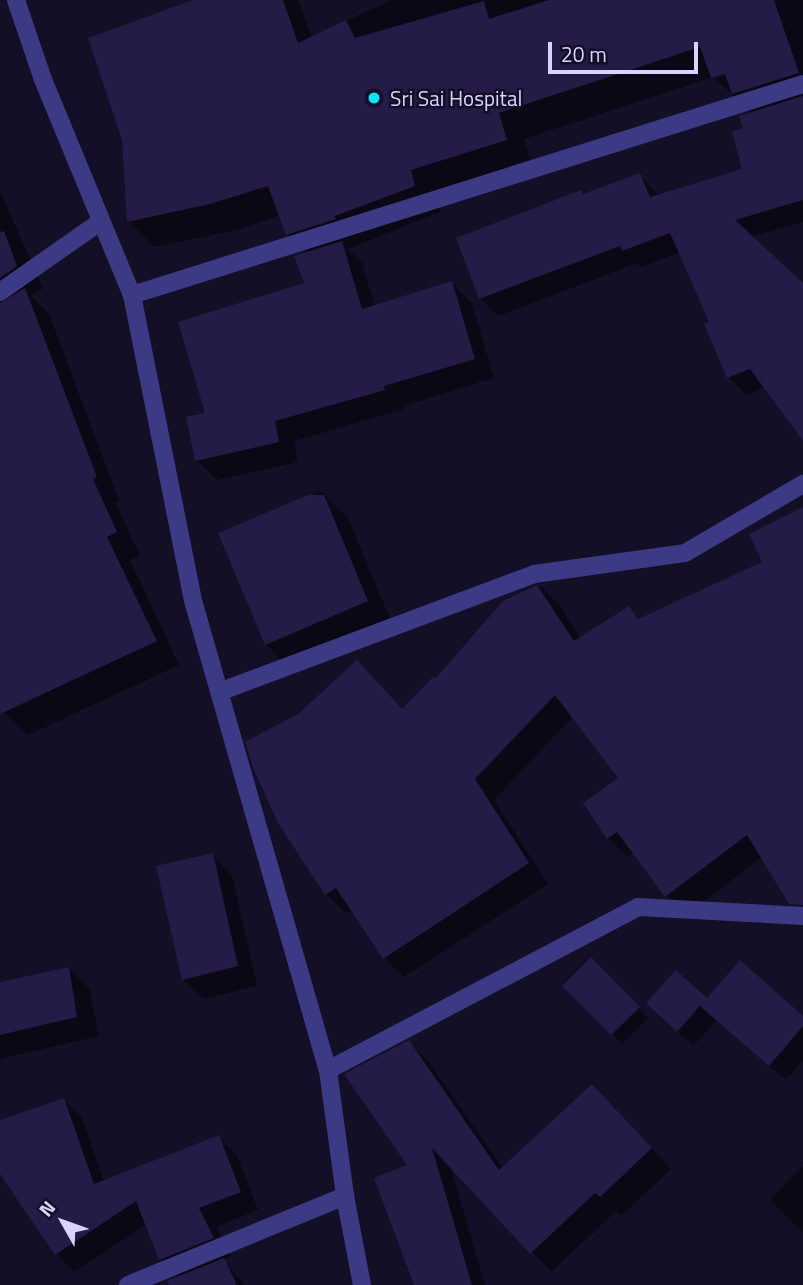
<!DOCTYPE html>
<html>
<head>
<meta charset="utf-8">
<style>
	body { margin:0 }
	#map { position:relative; width:803px; height:1285px; overflow:hidden; background:#130f26; font-family:"Titillium Web",sans-serif }
	div>[style] { position:absolute }
	.shadow>* { inset:0; background:#0007 }
	.building>* { inset:0; background:#241b47 }
	.minor>* { height:18px; margin:-9px; padding:0 9px; transform-origin:9px; border-radius:9px; background:#3d3a85 }
	.dots>* { width:19px; height:19px; translate:-50% -50%; box-sizing:border-box; border:4px solid #130f26; border-radius:50% }
	span { translate:-50% -50%; white-space:nowrap; text-align:center; line-height:1.15; -webkit-text-stroke:5px #130f26; paint-order:stroke }
	.poi-label { font-size:21px; color:#d9d4ff }
	.left { translate:0 -50%; text-align:left }
	.north { position:absolute; left:28px; top:1187px; width:70px; height:70px; -webkit-text-stroke:5px #130f26; paint-order:stroke; rotate:310deg; font-size:19px; font-weight:700; line-height:28px; text-align:center; color:#d9d4ff }
	.north::after { content:''; display:block; margin:auto; width:24px; height:32px; background:#d9d4ff; clip-path:polygon(50% 0,100% 100%,50% 72%,0 100%) }
	.scale { position:absolute; left:548px; top:42px; width:150px; height:32px; box-sizing:border-box; border:4px solid #d9d4ff; border-top:0; padding-left:9px; font-size:21px; line-height:24px; white-space:nowrap; color:#d9d4ff; -webkit-text-stroke:5px #130f26; paint-order:stroke }
</style>
</head>
<body>
<div id="map">
	<div class="shadow">
		<i style="clip-path:polygon(198px 0,298px 0,312px 38px,391px 0,803px 0,803px 222px,751px 237px,803px 285px,803px 434px,765px 387px,746px 395px,728px 377px,711px 323px,680px 252px,641px 267px,637px 263px,498px 316px,480px 298px,581px 192px,585px 196px,640px 175px,659px 196px,745px 170px,746px 129px,753px 113px,713px 77px,524px 139px,532px 166px,436px 196px,440px 212px,348px 249px,362px 263px,375px 307px,452px 283px,472px 303px,494px 378px,403px 406px,404px 409px,294px 441px,298px 462px,217px 480px,197px 460px,207px 414px,306px 284px,308px 254px,288px 234px,281px 215px,237px 230px,154px 247px,128px 221px)"></i>
		<i style="clip-path:polygon(0 191px,43px 288px,31px 296px,49px 314px,119px 501px,115px 502px,140px 556px,130px 560px,179px 665px,28px 735px,4px 712px,0 699px)"></i>
		<i style="clip-path:polygon(321px 491px,348px 518px,394px 628px,293px 671px,266px 644px,220px 534px)"></i>
		<i style="clip-path:polygon(803px 509px,803px 907px,781px 888px,762px 857px,686px 916px,666px 896px,634px 853px,628px 857px,608px 838px,620px 779px,573px 716px,494px 800px,548px 884px,404px 977px,384px 958px,352px 910px,346px 913px,326px 894px,403px 710px,537px 587px,541px 586px,561px 607px,585px 646px,765px 563px)"></i>
		<i style="clip-path:polygon(212px 855px,232px 875px,257px 986px,203px 999px,183px 979px)"></i>
		<i style="clip-path:polygon(591px 960px,648px 1018px,622px 1044px,565px 986px)"></i>
		<i style="clip-path:polygon(69px 968px,89px 988px,99px 1036px,0 1059px,0 984px)"></i>
		<i style="clip-path:polygon(676px 973px,707px 1000px,803px 1018px,803px 1060px,786px 1080px,717px 1020px,693px 1046px,664px 1019px)"></i>
		<i style="clip-path:polygon(409px 1042px,429px 1062px,503px 1169px,612px 1107px,671px 1169px,621px 1216px,616px 1211px,551px 1272px,450px 1165px,485px 1285px,427px 1285px,409px 1166px)"></i>
		<i style="clip-path:polygon(64px 1100px,82px 1118px,104px 1182px,219px 1137px,237px 1155px,258px 1210px,216px 1227px,231px 1256px,223px 1260px,245px 1285px,171px 1285px,180px 1278px,161px 1259px,147px 1224px,74px 1272px,56px 1254px,0 1174px,0 1122px)"></i>
		<i style="clip-path:polygon(803px 1166px,803px 1233px,770px 1200px)"></i>
	</div>
	<div class="building">
		<i style="clip-path:polygon(193px 0,283px 0,298px 43px,346px 20px,355px 38px,484px 1px,489px 19px,549px 0,774px 0,799px 73px,732px 94px,725px 74px,711px 78px,700px 47px,499px 113px,507px 140px,411px 170px,415px 186px,335px 216px,336px 219px,286px 235px,268px 186px,210px 204px,127px 222px,122px 140px,88px 38px)"></i>
		<i style="clip-path:polygon(803px 96px,803px 200px,735px 220px,803px 283px,803px 441px,750px 369px,727px 378px,704px 324px,709px 322px,670px 233px,622px 251px,620px 246px,479px 299px,456px 238px,581px 190px,583px 194px,640px 173px,650px 197px,742px 169px,732px 132px,743px 128px,739px 116px)"></i>
		<i style="clip-path:polygon(4px 231px,17px 266px,0 278px,0 232px)"></i>
		<i style="clip-path:polygon(342px 241px,362px 309px,452px 281px,475px 359px,384px 386px,385px 390px,275px 421px,279px 442px,195px 461px,186px 417px,205px 413px,178px 322px,304px 283px,294px 256px)"></i>
		<i style="clip-path:polygon(25px 288px,97px 477px,93px 479px,117px 532px,107px 537px,157px 641px,0 714px,0 303px)"></i>
		<i style="clip-path:polygon(308px 495px,324px 495px,368px 601px,265px 645px,218px 533px)"></i>
		<i style="clip-path:polygon(803px 507px,803px 905px,789px 904px,747px 835px,665px 897px,617px 832px,607px 839px,583px 803px,618px 778px,555px 695px,475px 779px,529px 863px,383px 959px,336px 888px,325px 895px,278px 823px,253px 768px,245px 742px,298px 714px,357px 660px,402px 709px,433px 677px,435px 679px,503px 601px,537px 585px,574px 641px,629px 606px,638px 619px,762px 562px,749px 534px)"></i>
		<i style="clip-path:polygon(213px 853px,238px 966px,182px 980px,156px 866px)"></i>
		<i style="clip-path:polygon(591px 957px,640px 1007px,611px 1035px,562px 986px)"></i>
		<i style="clip-path:polygon(740px 960px,803px 1016px,803px 1026px,769px 1066px,700px 1006px,705px 1000px,677px 1032px,646px 1003px,676px 970px,707px 998px)"></i>
		<i style="clip-path:polygon(69px 967px,77px 1017px,0 1035px,0 982px)"></i>
		<i style="clip-path:polygon(409px 1040px,499px 1170px,592px 1084px,652px 1148px,600px 1197px,595px 1193px,530px 1254px,432px 1148px,472px 1285px,414px 1285px,374px 1178px,407px 1165px,344px 1074px)"></i>
		<i style="clip-path:polygon(64px 1098px,94px 1184px,219px 1135px,241px 1192px,199px 1208px,214px 1238px,159px 1260px,136px 1201px,55px 1255px,0 1174px,0 1120px)"></i>
		<i style="clip-path:polygon(224px 1258px,237px 1285px,169px 1285px,167px 1281px)"></i>
	</div>
	<div class="minor">
		<i style="left:16px;top:0;width:81px;rotate:71.3deg"></i>
		<i style="left:42px;top:77px;width:236px;rotate:67.6deg"></i>
		<i style="left:132px;top:295px;width:315px;rotate:78.7deg"></i>
		<i style="left:194px;top:604px;width:485px;rotate:74deg"></i>
		<i style="left:328px;top:1070px;width:127px;rotate:82.3deg"></i>
		<i style="left:345px;top:1196px;width:91px;rotate:79.2deg"></i>
		<i style="left:0;top:292px;width:123px;rotate:-35.1deg"></i>
		<i style="left:132px;top:295px;width:703px;rotate:-17.46deg"></i>
		<i style="left:219px;top:692px;width:336px;rotate:-20.5deg"></i>
		<i style="left:534px;top:574px;width:152px;rotate:-7.9deg"></i>
		<i style="left:685px;top:553px;width:137px;rotate:-30.3deg"></i>
		<i style="left:328px;top:1070px;width:350px;rotate:-27.7deg"></i>
		<i style="left:638px;top:907px;width:165px;rotate:3.1deg"></i>
		<i style="left:128px;top:1285px;width:235px;rotate:-22.3deg"></i>
	</div>
	<div class="dots">
		<i style="left:374px;top:98px;background:#00e5ff"></i>
	</div>
	<div class="poi-label">
		<span class="left" style="left:390px;top:98px">Sri Sai Hospital</span>
	</div>
	<div class="north">N</div>
	<div class="scale">20 m</div>
</div>
</body>
</html>
